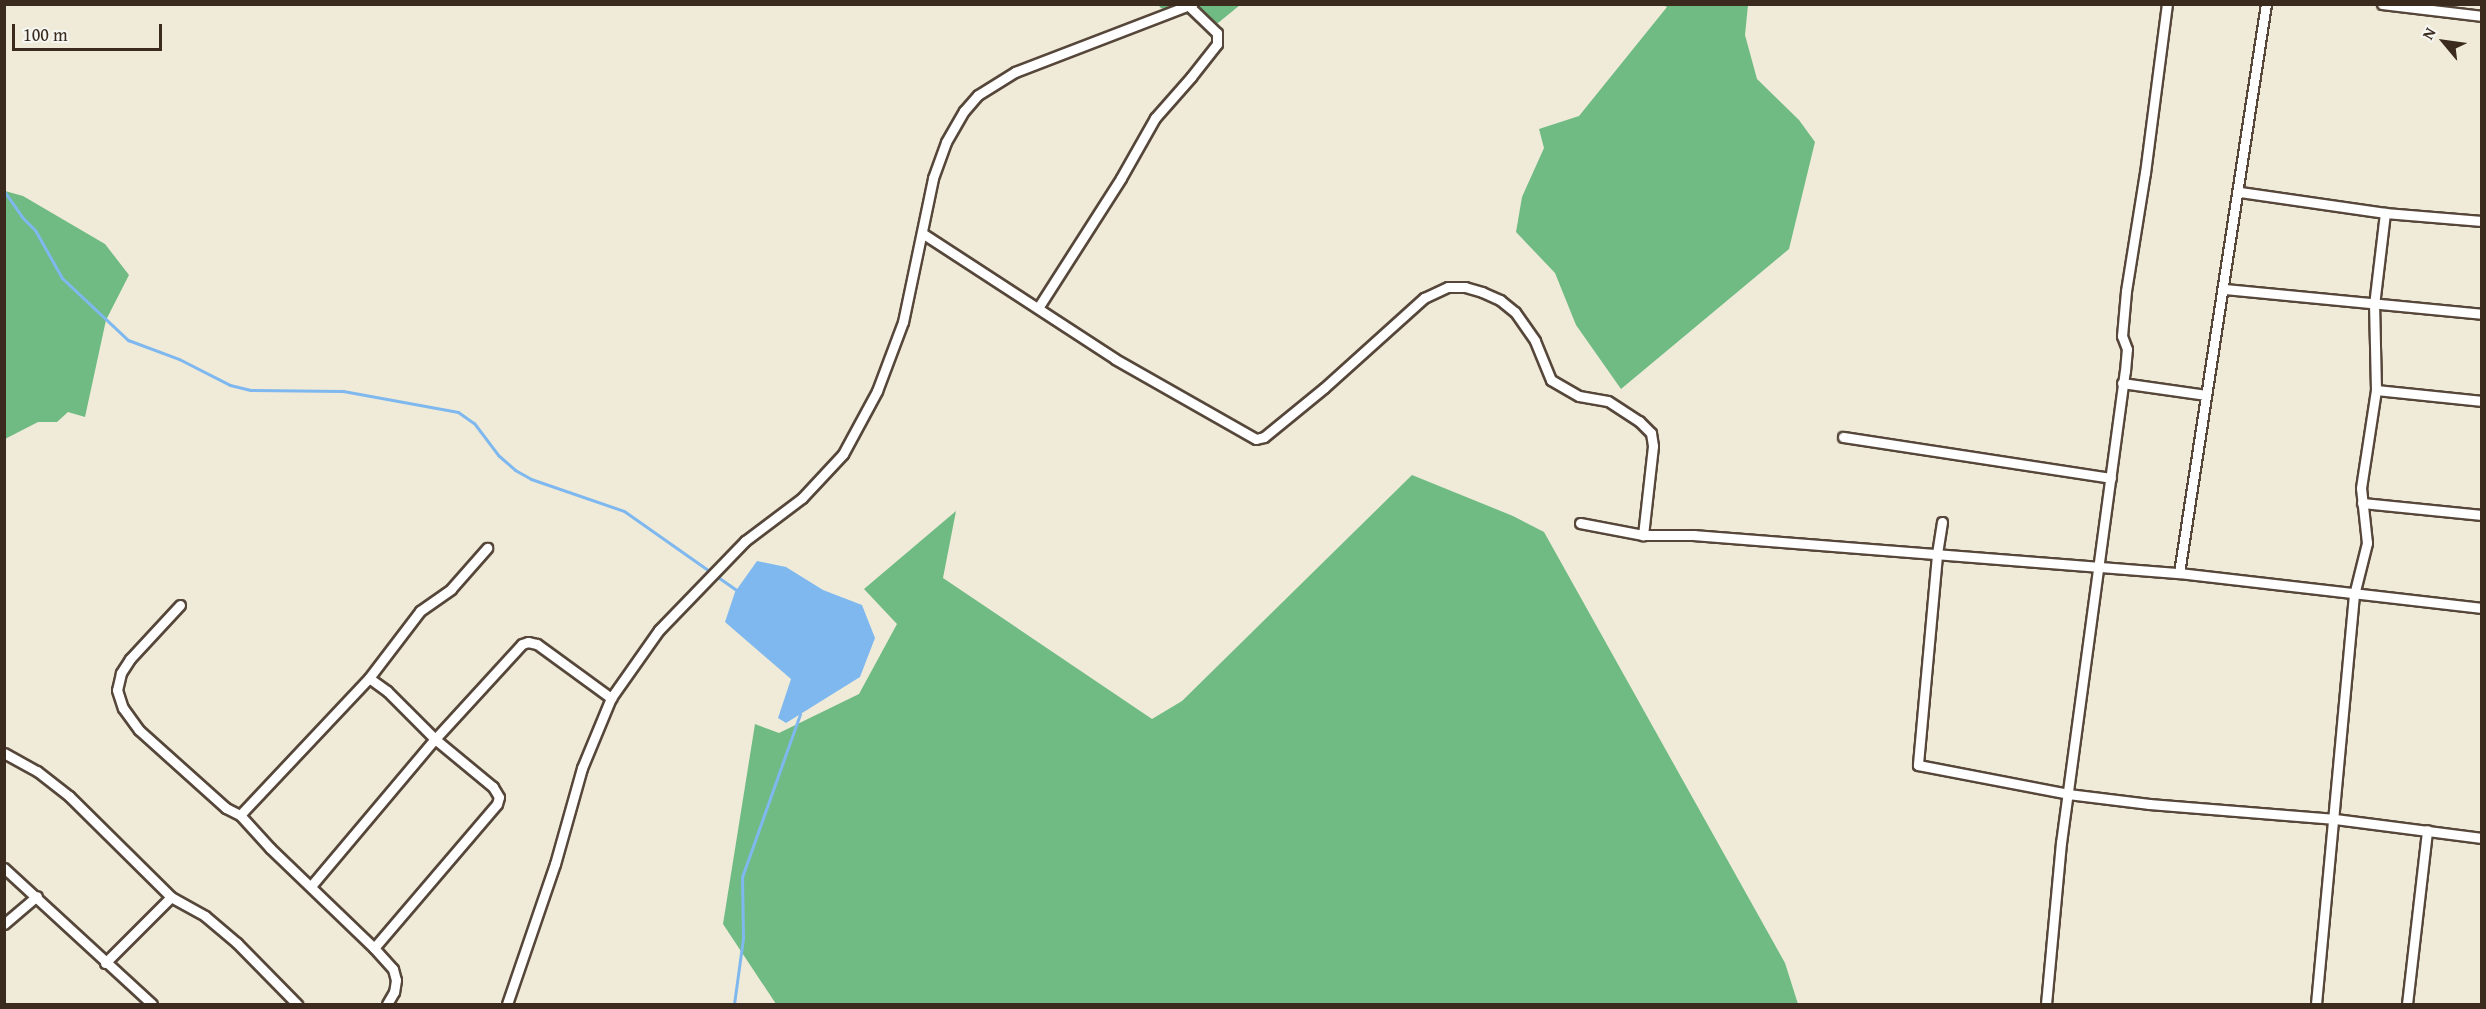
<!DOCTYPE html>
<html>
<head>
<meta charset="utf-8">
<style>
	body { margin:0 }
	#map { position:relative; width:2486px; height:1009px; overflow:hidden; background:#efebd8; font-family:"Gentium Book Plus",serif }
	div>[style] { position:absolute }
	.forest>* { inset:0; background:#6fbb83 }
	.water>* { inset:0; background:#7fb8ef }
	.stream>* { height:3px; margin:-1.5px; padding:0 1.5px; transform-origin:1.5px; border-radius:1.5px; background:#7fb8ef }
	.roads { filter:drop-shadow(2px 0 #56473a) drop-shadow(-2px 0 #56473a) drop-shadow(0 2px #56473a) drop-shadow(0 -2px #56473a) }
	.street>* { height:9px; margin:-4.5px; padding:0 4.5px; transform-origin:4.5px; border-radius:4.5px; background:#fff }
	span { translate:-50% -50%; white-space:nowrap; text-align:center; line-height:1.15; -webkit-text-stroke:6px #f6f6f2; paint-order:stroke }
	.frame { position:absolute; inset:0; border:6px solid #3b2a1e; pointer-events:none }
	.north { position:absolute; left:2414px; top:12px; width:60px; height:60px; -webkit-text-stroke:4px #f6f6f2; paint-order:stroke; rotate:299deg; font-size:16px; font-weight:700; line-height:24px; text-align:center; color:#3b2a1e }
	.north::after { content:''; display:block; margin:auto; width:21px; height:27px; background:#3b2a1e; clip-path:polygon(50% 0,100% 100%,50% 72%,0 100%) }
	.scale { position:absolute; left:12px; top:24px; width:150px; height:27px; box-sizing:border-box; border:3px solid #3b2a1e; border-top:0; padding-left:8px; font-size:18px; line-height:21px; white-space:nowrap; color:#3b2a1e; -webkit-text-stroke:4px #f6f6f2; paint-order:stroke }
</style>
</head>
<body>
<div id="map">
	<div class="forest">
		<i style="clip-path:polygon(1158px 5px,1240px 5px,1218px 23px,1161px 8px)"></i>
		<i style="clip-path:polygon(1663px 5px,1748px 5px,1745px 35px,1757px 79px,1799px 120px,1815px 142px,1789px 249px,1621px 389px,1576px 325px,1555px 273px,1516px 232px,1522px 197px,1544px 148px,1539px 129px,1579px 116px,1667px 7px)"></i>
		<i style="clip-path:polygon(5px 191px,23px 196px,105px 244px,129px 275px,106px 320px,85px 417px,68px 412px,57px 422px,38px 422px,5px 439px)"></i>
		<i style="clip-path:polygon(1412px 475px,1513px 516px,1544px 532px,1785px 963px,1798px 1004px,776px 1004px,723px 924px,755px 724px,779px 733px,859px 694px,897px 624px,864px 589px,956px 511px,943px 578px,1152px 719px,1182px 701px)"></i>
	</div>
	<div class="water">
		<i style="clip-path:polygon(757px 561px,786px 567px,823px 590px,862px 605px,875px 638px,860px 677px,786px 723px,778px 718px,791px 679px,725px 622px,735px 592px)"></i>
	</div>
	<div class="stream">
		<i style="left:4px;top:191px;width:32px;rotate:55deg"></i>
		<i style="left:22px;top:217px;width:18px;rotate:45deg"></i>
		<i style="left:35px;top:230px;width:55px;rotate:60.6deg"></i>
		<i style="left:62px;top:278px;width:91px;rotate:43.2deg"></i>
		<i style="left:128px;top:340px;width:54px;rotate:20.4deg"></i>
		<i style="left:179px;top:359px;width:57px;rotate:27deg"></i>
		<i style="left:230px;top:385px;width:21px;rotate:14deg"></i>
		<i style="left:250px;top:390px;width:93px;rotate:0.6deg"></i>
		<i style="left:343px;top:391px;width:117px;rotate:10.3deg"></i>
		<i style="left:458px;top:412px;width:19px;rotate:35deg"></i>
		<i style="left:474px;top:423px;width:40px;rotate:53deg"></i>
		<i style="left:498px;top:455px;width:23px;rotate:41deg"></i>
		<i style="left:515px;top:470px;width:18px;rotate:29deg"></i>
		<i style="left:531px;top:479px;width:98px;rotate:19deg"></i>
		<i style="left:624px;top:511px;width:139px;rotate:35.1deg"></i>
		<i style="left:734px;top:1004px;width:67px;rotate:-82.2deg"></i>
		<i style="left:743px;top:938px;width:61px;rotate:-90.9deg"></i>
		<i style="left:742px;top:877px;width:173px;rotate:-70.4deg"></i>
	</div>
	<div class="roads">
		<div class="street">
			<i style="left:2382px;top:4px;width:101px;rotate:6.8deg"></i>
			<i style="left:2240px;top:192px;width:147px;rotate:8.2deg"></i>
			<i style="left:2385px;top:213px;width:97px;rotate:4.7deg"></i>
			<i style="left:922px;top:233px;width:230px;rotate:33.1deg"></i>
			<i style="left:1115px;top:359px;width:162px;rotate:29.6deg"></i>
			<i style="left:1256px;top:439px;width:8px;rotate:-14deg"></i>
			<i style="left:1264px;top:437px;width:77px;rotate:-39.2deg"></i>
			<i style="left:1324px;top:388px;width:135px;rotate:-42deg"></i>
			<i style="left:1424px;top:298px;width:26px;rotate:-25deg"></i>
			<i style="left:1448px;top:287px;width:17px"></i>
			<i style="left:1465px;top:287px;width:18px;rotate:16deg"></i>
			<i style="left:1482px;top:292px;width:20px;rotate:24deg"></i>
			<i style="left:1500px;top:300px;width:19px;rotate:39deg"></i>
			<i style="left:1515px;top:312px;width:35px;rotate:55deg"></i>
			<i style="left:1535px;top:341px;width:42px;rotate:67.7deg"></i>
			<i style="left:1551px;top:380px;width:32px;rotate:30deg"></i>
			<i style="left:1579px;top:396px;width:29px;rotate:10deg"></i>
			<i style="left:1608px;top:401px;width:37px;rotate:33deg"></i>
			<i style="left:1639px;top:421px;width:17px;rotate:45deg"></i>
			<i style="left:1651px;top:433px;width:13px;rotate:81deg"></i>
			<i style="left:1653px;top:446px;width:90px;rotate:96.4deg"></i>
			<i style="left:2224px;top:289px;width:259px;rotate:5.5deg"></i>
			<i style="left:1038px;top:308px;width:154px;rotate:-57.4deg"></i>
			<i style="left:1121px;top:178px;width:69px;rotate:-60.5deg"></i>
			<i style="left:1155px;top:118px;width:55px;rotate:-48.7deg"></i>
			<i style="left:1191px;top:77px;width:42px;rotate:-51.8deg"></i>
			<i style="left:1217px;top:44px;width:11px;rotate:-90deg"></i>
			<i style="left:1217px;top:33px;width:39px;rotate:-136deg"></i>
			<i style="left:2122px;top:383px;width:85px;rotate:8.1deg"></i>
			<i style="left:2376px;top:390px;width:107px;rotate:5.9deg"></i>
			<i style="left:1843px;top:437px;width:271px;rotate:8.7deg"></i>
			<i style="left:2362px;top:503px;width:121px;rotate:5.7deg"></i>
			<i style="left:1942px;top:522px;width:33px;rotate:99deg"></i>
			<i style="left:1937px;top:555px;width:211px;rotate:95.2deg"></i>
			<i style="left:1918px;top:765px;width:153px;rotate:10.9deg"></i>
			<i style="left:2068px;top:794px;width:82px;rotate:7deg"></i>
			<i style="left:2149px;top:804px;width:187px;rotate:4.6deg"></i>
			<i style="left:2335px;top:819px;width:148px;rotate:7.4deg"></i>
			<i style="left:1580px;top:523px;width:64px;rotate:10.8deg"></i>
			<i style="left:1643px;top:535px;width:51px"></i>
			<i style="left:1694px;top:535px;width:486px;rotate:4.5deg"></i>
			<i style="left:2179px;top:573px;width:305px;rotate:6.6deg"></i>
			<i style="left:2179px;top:573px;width:576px;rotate:-81.31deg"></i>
			<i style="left:180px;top:605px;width:74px;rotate:132.8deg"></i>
			<i style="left:130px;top:659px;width:17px;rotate:123deg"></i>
			<i style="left:121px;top:673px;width:17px;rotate:103deg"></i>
			<i style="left:117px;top:690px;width:19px;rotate:72deg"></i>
			<i style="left:123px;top:708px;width:27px;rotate:54deg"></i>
			<i style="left:139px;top:730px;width:117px;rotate:41.9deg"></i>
			<i style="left:226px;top:808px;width:16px;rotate:27deg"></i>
			<i style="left:240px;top:815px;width:45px;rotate:47.7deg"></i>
			<i style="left:270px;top:848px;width:144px;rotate:43.9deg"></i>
			<i style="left:374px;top:948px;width:28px;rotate:48deg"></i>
			<i style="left:393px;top:969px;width:11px;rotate:75deg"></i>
			<i style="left:396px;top:980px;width:12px;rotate:99deg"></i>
			<i style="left:394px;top:992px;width:14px;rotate:120deg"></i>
			<i style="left:4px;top:753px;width:38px;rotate:29deg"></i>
			<i style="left:37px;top:771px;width:41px;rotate:38deg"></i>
			<i style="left:69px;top:796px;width:144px;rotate:44.7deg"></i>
			<i style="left:171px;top:897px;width:39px;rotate:29deg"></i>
			<i style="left:205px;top:916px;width:42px;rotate:40.2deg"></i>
			<i style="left:237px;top:943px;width:86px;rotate:45.5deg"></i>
			<i style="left:240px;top:815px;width:188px;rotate:-46.7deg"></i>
			<i style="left:369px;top:678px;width:84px;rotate:-52.7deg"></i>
			<i style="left:420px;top:611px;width:38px;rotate:-35deg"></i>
			<i style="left:451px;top:589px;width:55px;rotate:-48.7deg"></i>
			<i style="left:4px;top:868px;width:201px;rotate:42.6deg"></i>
			<i style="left:311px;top:886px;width:192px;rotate:-49.9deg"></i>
			<i style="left:435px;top:739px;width:68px;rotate:-135deg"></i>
			<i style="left:387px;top:691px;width:22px;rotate:-144deg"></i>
			<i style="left:4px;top:924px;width:43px;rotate:-40.3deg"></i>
			<i style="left:374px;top:948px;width:189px;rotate:-49.5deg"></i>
			<i style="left:497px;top:804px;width:7px;rotate:-74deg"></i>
			<i style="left:499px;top:797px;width:12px;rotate:-121deg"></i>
			<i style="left:493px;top:787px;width:75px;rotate:-140.4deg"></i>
			<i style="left:435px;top:739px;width:129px;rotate:-47.5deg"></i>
			<i style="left:522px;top:644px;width:6px;rotate:-18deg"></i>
			<i style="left:528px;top:642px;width:9px;rotate:13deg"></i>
			<i style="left:537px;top:644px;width:92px;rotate:36.1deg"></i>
			<i style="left:105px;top:963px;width:93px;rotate:-45deg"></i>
			<i style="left:507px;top:1004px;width:148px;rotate:-71.1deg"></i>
			<i style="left:555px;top:864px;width:100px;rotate:-74.3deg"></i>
			<i style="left:582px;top:768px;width:76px;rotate:-67.5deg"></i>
			<i style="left:611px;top:698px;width:83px;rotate:-54.8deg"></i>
			<i style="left:659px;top:630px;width:124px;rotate:-46deg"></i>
			<i style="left:745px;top:541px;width:71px;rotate:-37deg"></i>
			<i style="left:802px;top:498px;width:60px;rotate:-47deg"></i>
			<i style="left:843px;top:454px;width:72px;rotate:-61.6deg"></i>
			<i style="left:877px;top:391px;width:74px;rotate:-69.4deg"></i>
			<i style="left:903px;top:322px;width:147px;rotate:-78.2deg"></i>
			<i style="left:933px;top:178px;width:38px;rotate:-70deg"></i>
			<i style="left:946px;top:142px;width:36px;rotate:-60deg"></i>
			<i style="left:964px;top:111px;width:21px;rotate:-49deg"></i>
			<i style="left:978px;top:95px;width:44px;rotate:-31.9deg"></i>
			<i style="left:1015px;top:72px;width:190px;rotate:-21deg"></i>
			<i style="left:2046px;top:1004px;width:162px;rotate:-84.7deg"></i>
			<i style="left:2061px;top:843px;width:476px;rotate:-82.3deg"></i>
			<i style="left:2125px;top:371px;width:22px;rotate:-85deg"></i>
			<i style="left:2127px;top:349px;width:14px;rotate:-111deg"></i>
			<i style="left:2122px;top:336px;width:45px;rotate:-84.9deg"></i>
			<i style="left:2126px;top:291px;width:120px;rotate:-80.9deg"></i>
			<i style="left:2145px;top:173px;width:170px;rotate:-82.6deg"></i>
			<i style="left:2316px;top:1004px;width:411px;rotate:-84.7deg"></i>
			<i style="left:2354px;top:595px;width:54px;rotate:-76deg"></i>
			<i style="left:2367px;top:543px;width:55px;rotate:-96.2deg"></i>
			<i style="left:2361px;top:488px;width:99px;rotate:-81.3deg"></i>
			<i style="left:2376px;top:390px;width:85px;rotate:-91.3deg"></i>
			<i style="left:2374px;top:305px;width:93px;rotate:-83.2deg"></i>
			<i style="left:2407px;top:1004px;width:175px;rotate:-83.4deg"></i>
		</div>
	</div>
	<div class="frame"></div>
	<div class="north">N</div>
	<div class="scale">100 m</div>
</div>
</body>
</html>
